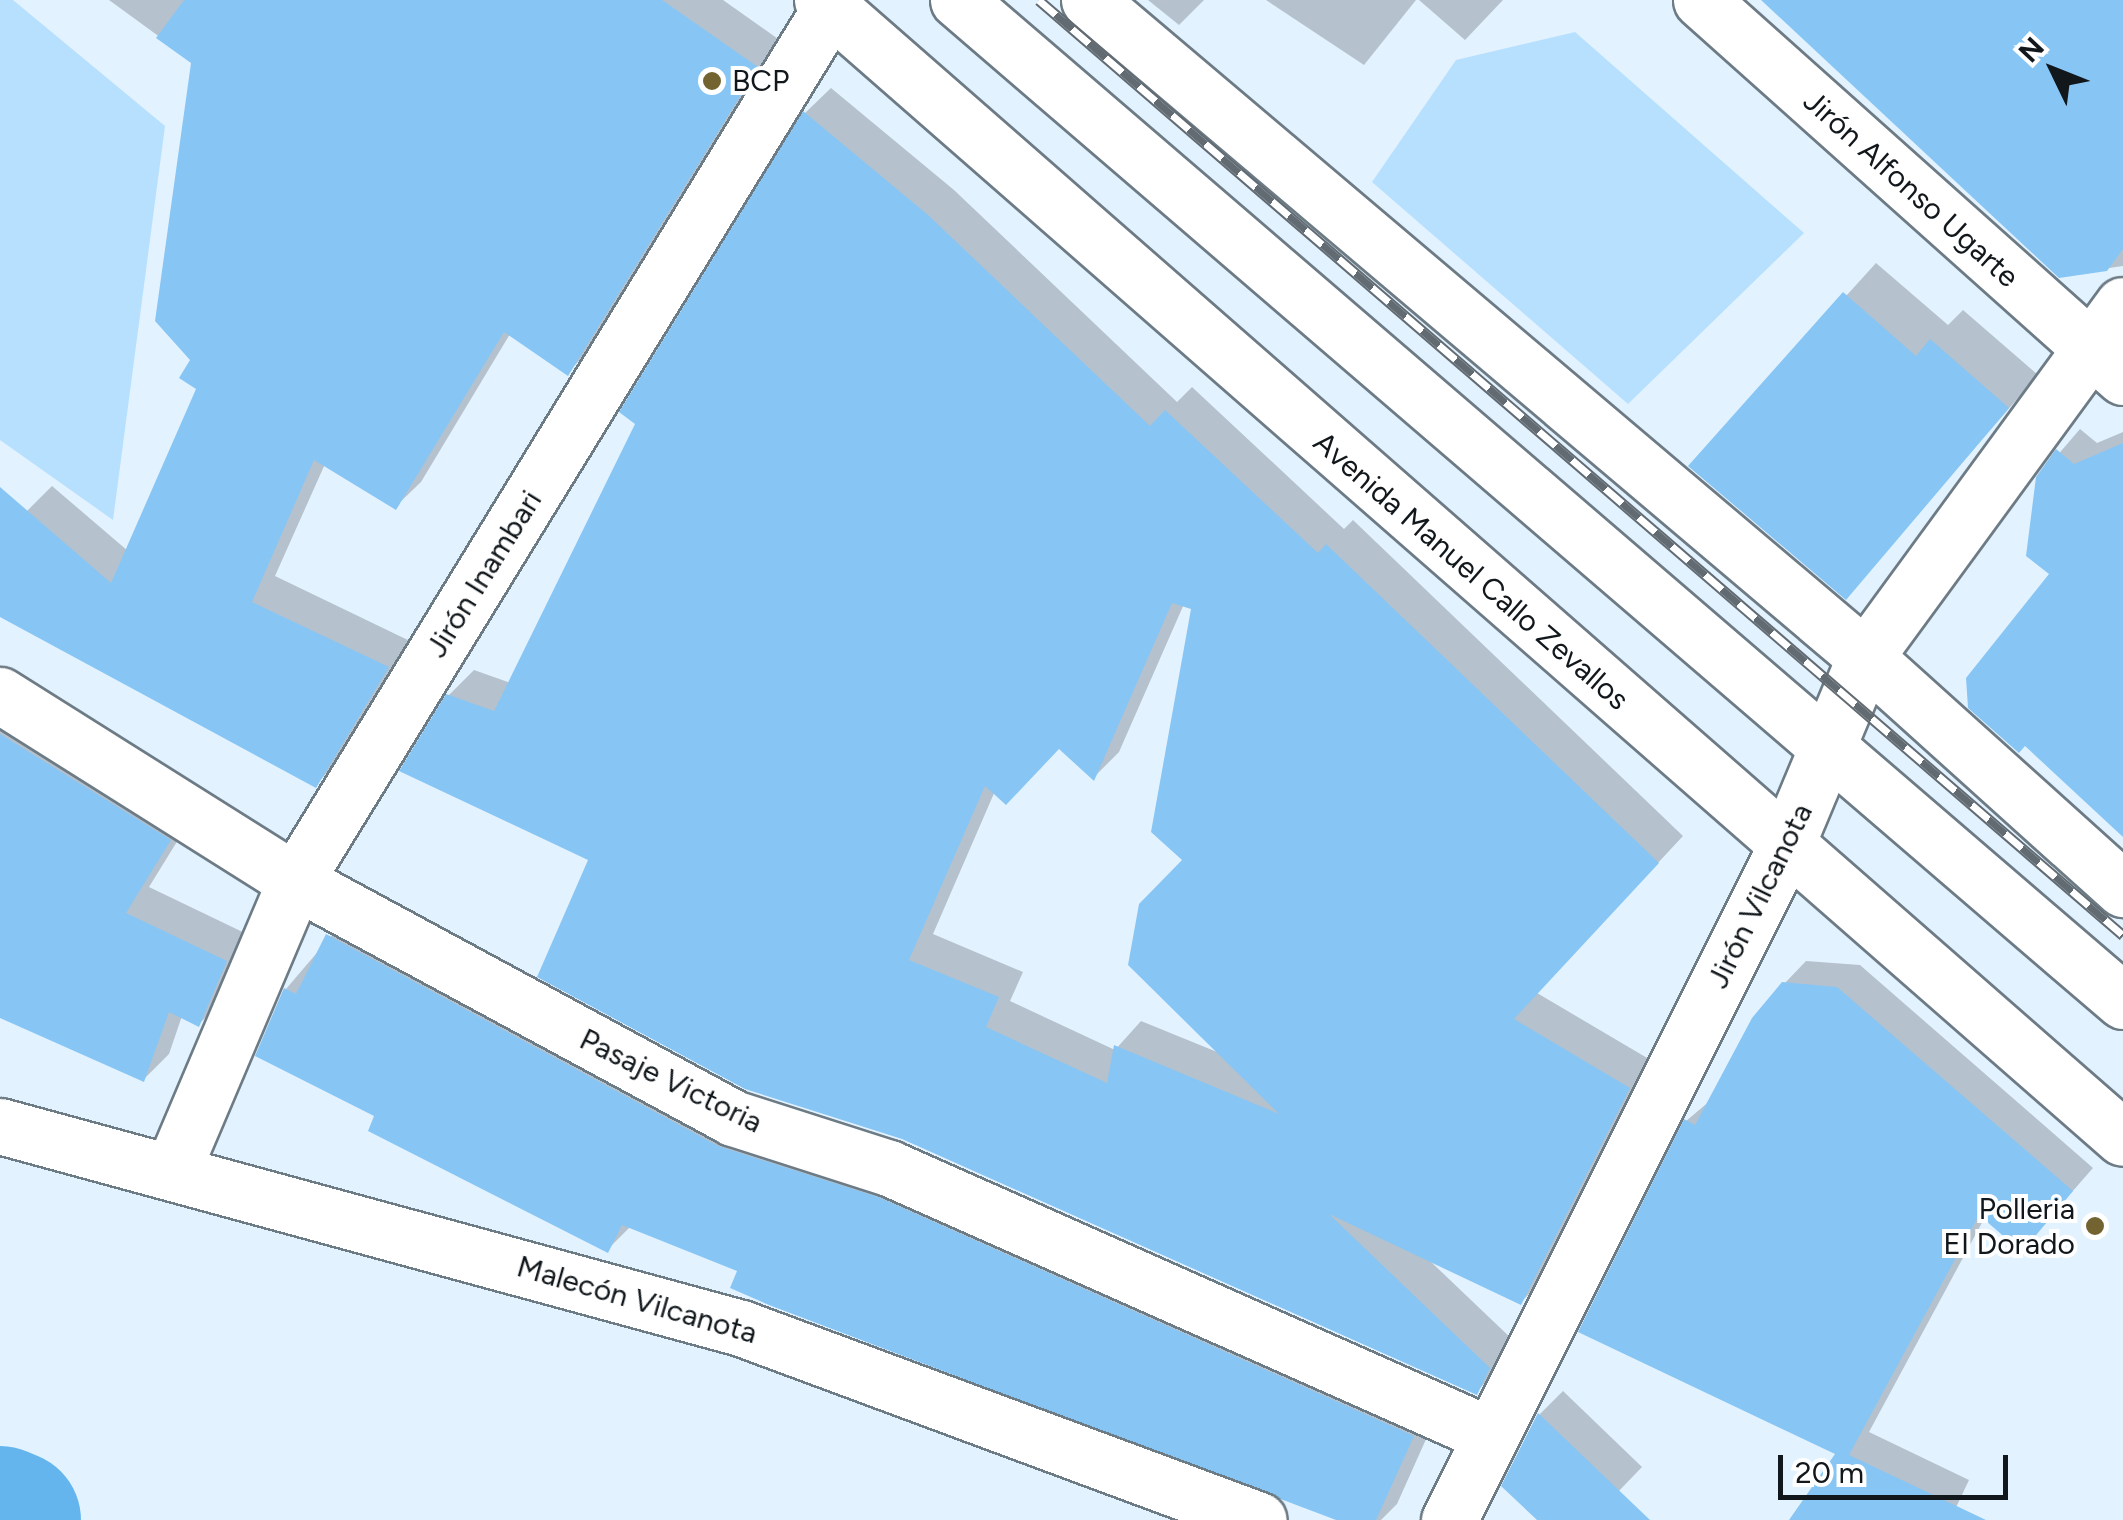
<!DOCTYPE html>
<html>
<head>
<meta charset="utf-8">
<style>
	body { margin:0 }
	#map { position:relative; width:2123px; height:1520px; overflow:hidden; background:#e3f2ff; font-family:Figtree,sans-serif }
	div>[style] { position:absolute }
	.green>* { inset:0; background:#b7e0fe }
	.shadow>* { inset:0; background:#0003 }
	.river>* { height:138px; margin:-69px; padding:0 69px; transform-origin:69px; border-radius:69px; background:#64b5ee }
	.building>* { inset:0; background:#87c6f4 }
	.roads { filter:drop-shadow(2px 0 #6d7b85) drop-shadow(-2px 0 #6d7b85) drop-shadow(0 2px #6d7b85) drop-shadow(0 -2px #6d7b85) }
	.minor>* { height:55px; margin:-27.5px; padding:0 27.5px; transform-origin:27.5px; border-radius:27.5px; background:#fff }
	.rail>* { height:11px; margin-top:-5.5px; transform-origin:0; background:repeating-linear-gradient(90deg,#fff 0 22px,#626b72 0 44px); box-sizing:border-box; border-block:2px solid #626b72 }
	.dots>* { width:28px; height:28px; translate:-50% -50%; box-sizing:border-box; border:5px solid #fff; border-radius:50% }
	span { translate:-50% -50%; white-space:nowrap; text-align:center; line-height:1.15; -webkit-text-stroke:8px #fff; paint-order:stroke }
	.poi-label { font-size:30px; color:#11171b }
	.left { translate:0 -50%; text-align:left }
	.right { translate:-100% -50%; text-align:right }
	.street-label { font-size:30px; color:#11171b }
	.north { position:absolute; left:2003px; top:20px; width:100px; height:100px; -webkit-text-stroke:8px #fff; paint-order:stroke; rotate:313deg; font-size:28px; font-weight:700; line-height:40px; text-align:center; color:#11171b }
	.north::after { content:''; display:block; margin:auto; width:35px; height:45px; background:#11171b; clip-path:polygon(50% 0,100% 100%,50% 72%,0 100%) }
	.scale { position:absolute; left:1778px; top:1455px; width:230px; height:45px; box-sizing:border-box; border:5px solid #11171b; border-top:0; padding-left:12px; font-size:30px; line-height:35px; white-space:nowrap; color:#11171b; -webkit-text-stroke:8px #fff; paint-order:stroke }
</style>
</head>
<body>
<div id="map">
	<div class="green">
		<i style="clip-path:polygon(0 0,13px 0,165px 126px,113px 520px,0 440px)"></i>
		<i style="clip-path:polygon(1575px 32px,1804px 233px,1628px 404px,1372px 182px,1456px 60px)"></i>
	</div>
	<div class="shadow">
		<i style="clip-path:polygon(109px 0,723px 0,781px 41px,592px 348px,567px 373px,510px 334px,421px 482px,396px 506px,325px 464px,275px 576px,412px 642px,340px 760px,315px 785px,0 614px,0 510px,27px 511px,52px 486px,128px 551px,200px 388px,193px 360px,194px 62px)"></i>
		<i style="clip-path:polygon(1148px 0,1204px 0,1179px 25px)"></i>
		<i style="clip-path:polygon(1266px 0,1416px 0,1364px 65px)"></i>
		<i style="clip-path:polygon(1419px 0,1503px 0,1465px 40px)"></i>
		<i style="clip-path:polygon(1762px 0,2123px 0,2123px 266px,2060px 275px)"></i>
		<i style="clip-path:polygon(evenodd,831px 88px,954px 190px,1177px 402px,1192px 387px,1344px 529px,1353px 520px,1683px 836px,1537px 993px,1654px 1062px,1546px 1277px,1521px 1302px,1429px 1260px,1514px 1341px,1502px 1366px,1476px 1392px,448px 696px,474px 670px,511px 683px,639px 423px,622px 411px,805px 113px,831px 88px,1184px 604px,1194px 607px,1186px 860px,1222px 1054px,1141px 1021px,1115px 1050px,1010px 1001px,1023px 972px,933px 934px,995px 791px,1060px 746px,1094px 777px,1119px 752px,1184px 604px)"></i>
		<i style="clip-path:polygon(1876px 263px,1948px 325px,1963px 310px,2038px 375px,1846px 596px,1692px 466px)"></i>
		<i style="clip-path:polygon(2080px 429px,2097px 443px,2123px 432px,2123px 835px,2038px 478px)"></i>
		<i style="clip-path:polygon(0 695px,194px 814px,149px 887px,251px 936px,224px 999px,199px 1024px,182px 1016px,169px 1054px,144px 1079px,0 1015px)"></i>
		<i style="clip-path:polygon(356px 907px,747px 1119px,1440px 1408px,1397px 1504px,1381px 1520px,1342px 1520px,631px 1226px,607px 1250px,377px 1115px,286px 989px)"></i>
		<i style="clip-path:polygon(1806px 961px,1860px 965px,2093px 1168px,2022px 1249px,1985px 1217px,1869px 1432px,1969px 1480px,1950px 1520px,1801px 1520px,1838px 1453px,1686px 1121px,1711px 1100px,1784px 984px)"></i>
		<i style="clip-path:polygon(1563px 1391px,1642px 1467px,1591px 1520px,1540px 1520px,1504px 1485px,1540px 1414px)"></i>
	</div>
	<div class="river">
		<i style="left:0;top:1515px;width:13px;rotate:23deg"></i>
	</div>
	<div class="building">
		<i style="clip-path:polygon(184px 0,662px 0,758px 67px,568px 376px,504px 332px,396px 510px,314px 460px,252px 602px,389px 667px,316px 788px,0 617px,0 487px,111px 583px,196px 389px,179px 378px,190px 360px,155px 321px,191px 63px,156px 38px)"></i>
		<i style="clip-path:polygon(1761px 0,2123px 0,2123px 249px,2107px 271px,2059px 278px)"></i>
		<i style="clip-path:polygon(evenodd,803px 111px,928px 215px,1150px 426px,1165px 410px,1318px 553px,1326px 544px,1659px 863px,1514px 1019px,1630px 1088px,1521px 1305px,1329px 1214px,1490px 1368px,1477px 1395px,902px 1139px,745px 1089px,537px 977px,588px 860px,399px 771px,446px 694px,494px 711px,635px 424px,619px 412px,803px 111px,1172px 603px,1191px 609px,1151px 832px,1182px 860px,1139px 904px,1128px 965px,1279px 1114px,1114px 1045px,1107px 1083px,986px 1027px,999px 997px,909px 960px,985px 786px,1006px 805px,1059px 749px,1094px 781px,1172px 603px)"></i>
		<i style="clip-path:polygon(1843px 292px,1916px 356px,1930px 339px,2009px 408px,1846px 600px,1688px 466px)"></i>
		<i style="clip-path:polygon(2123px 443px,2123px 837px,2025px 746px,2019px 753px,1968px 708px,1966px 678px,2049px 574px,2026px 556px,2036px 477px,2056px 449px,2074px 464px)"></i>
		<i style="clip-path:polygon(0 734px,171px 840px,126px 913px,227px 961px,199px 1027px,169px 1012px,144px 1082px,0 1018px)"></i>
		<i style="clip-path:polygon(326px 934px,718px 1146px,878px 1197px,1414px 1436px,1376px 1520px,1336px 1520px,769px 1305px,730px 1288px,737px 1271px,622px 1225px,608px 1253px,368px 1131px,374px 1116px,255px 1056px,284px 988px,296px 994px)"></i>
		<i style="clip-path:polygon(1782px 982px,1837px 987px,2073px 1191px,2022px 1252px,1979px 1215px,1849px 1455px,1986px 1520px,1789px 1520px,1835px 1454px,1578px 1332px,1684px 1119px,1695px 1125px,1752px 1018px)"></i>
		<i style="clip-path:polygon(1538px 1413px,1650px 1520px,1537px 1520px,1501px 1486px)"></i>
	</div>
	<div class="roads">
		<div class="minor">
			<i style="left:822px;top:0;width:1728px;rotate:41.18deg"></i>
			<i style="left:958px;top:0;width:1536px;rotate:40.67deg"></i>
			<i style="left:1089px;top:0;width:1017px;rotate:40.25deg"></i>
			<i style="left:1865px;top:657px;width:347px;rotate:42deg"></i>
			<i style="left:1701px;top:0;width:566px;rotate:41.78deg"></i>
			<i style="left:0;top:695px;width:349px;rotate:32.2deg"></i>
			<i style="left:295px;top:881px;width:498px;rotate:28.4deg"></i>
			<i style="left:733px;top:1118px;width:164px;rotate:17.8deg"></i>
			<i style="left:889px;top:1168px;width:658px;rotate:23.95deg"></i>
			<i style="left:0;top:1126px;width:768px;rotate:15.25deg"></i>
			<i style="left:741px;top:1328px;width:552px;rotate:20.34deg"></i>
			<i style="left:173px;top:1169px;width:313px;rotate:-67deg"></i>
			<i style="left:295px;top:881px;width:1033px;rotate:-58.49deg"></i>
			<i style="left:1449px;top:1520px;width:751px;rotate:-63.43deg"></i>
			<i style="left:1785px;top:848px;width:207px;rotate:-67.3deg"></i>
			<i style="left:1865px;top:657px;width:436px;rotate:-53.8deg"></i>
		</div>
	</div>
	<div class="rail">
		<i style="left:1039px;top:0;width:1432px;rotate:40.78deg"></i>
	</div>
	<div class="dots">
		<i style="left:712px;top:81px;background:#736330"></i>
		<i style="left:2095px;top:1226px;background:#736330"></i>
	</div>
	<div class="poi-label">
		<span class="left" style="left:732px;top:81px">BCP</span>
		<span class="right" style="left:2075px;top:1226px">Polleria<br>EI Dorado</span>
	</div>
	<div class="street-label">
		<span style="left:1911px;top:189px;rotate:42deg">Jirón Alfonso Ugarte</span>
		<span style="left:1471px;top:571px;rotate:41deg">Avenida Manuel Callo Zevallos</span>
		<span style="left:484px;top:574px;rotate:-58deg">Jirón Inambari</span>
		<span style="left:1760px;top:896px;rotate:-64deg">Jirón Vilcanota</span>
		<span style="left:671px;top:1081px;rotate:26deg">Pasaje Victoria</span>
		<span style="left:637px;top:1300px;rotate:16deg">Malecón Vilcanota</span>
	</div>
	<div class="north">N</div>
	<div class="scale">20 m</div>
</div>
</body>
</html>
